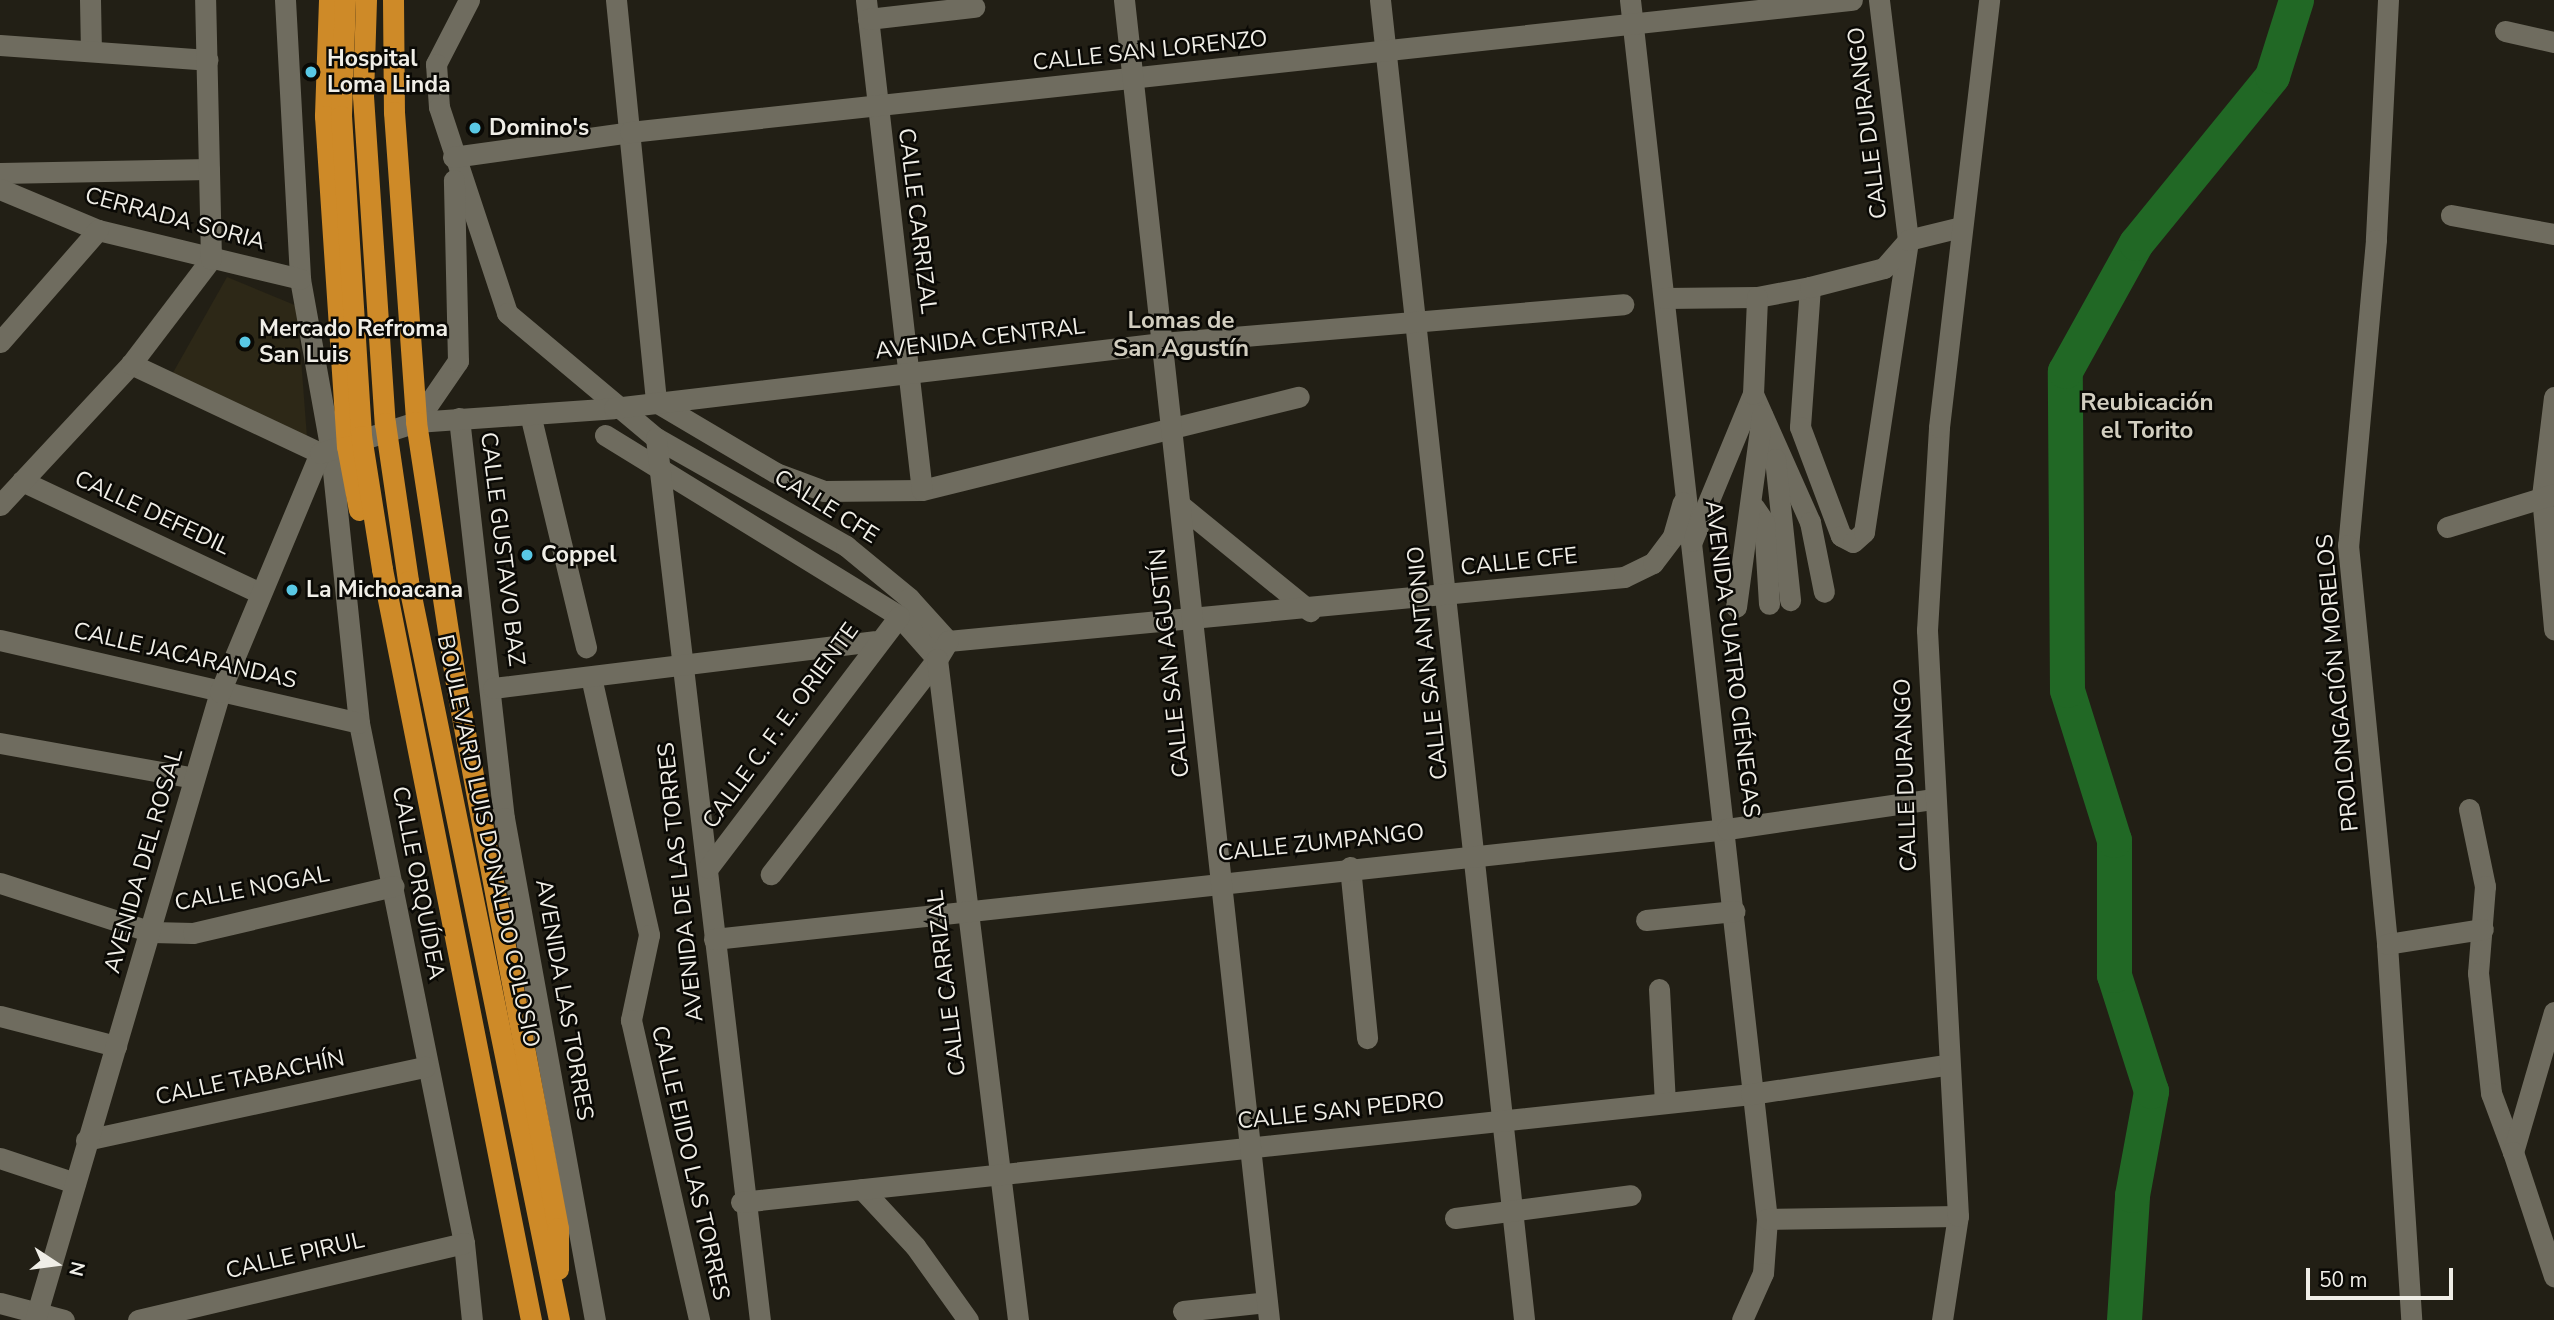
<!DOCTYPE html>
<html>
<head>
<meta charset="utf-8">
<style>
	body { margin:0 }
	#map { position:relative; width:2554px; height:1320px; overflow:hidden; background:#221f15; font-family:"Nunito Sans",sans-serif }
	div>[style] { position:absolute }
	.built>* { inset:0; background:#2d2817 }
	.river>* { height:35px; margin:-17.5px; padding:0 17.5px; transform-origin:17.5px; border-radius:17.5px; background:#216825 }
	.street>* { height:21px; margin:-10.5px; padding:0 10.5px; transform-origin:10.5px; border-radius:10.5px; background:#6f6c5f }
	.secondary>* { height:21px; margin:-10.5px; padding:0 10.5px; transform-origin:10.5px; border-radius:10.5px; background:#6f6c5f }
	.highway>* { height:21px; margin:-10.5px; padding:0 10.5px; transform-origin:10.5px; border-radius:10.5px; background:#ce8a28 }
	.dots>* { width:19px; height:19px; translate:-50% -50%; box-sizing:border-box; border:4px solid #0a0905; border-radius:50% }
	span { translate:-50% -50%; white-space:nowrap; text-align:center; line-height:1.15; -webkit-text-stroke:5px #0a0905; paint-order:stroke }
	.street-label { font-size:23px; color:#f0eee7 }
	.poi-label { font-size:23px; color:#f0eee7; font-weight:700 }
	.left { translate:0 -50%; text-align:left }
	.neighbourhood-label { font-size:24px; color:#d2cec0; font-weight:700 }
	.north { position:absolute; left:21px; top:1229px; width:70px; height:70px; -webkit-text-stroke:5px #0a0905; paint-order:stroke; rotate:103deg; font-size:19px; font-weight:700; line-height:28px; text-align:center; color:#f0eee7 }
	.north::after { content:''; display:block; margin:auto; width:24px; height:32px; background:#f0eee7; clip-path:polygon(50% 0,100% 100%,50% 72%,0 100%) }
	.scale { position:absolute; left:2306px; top:1268px; width:147px; height:32px; box-sizing:border-box; border:4px solid #f0eee7; border-top:0; padding-left:9px; font-size:21px; line-height:24px; white-space:nowrap; color:#f0eee7; -webkit-text-stroke:5px #0a0905; paint-order:stroke }
</style>
</head>
<body>
<div id="map">
	<div class="built">
		<i style="clip-path:polygon(227px 277px,297px 306px,307px 437px,170px 378px)"></i>
	</div>
	<div class="river">
		<i style="left:2124px;top:1320px;width:125px;rotate:-86.3deg"></i>
		<i style="left:2132px;top:1195px;width:106px;rotate:-79.6deg"></i>
		<i style="left:2151px;top:1091px;width:122px;rotate:-107.7deg"></i>
		<i style="left:2114px;top:975px;width:135px;rotate:-90deg"></i>
		<i style="left:2114px;top:840px;width:157px;rotate:-107.4deg"></i>
		<i style="left:2067px;top:690px;width:319px;rotate:-90.4deg"></i>
		<i style="left:2065px;top:371px;width:146px;rotate:-61deg"></i>
		<i style="left:2136px;top:243px;width:215px;rotate:-50.8deg"></i>
		<i style="left:2272px;top:76px;width:80px;rotate:-72.5deg"></i>
	</div>
	<div class="street">
		<i style="left:90px;top:0;width:51px;rotate:88.9deg"></i>
		<i style="left:285px;top:0;width:279px;rotate:86.9deg"></i>
		<i style="left:300px;top:279px;width:176px;rotate:79.8deg"></i>
		<i style="left:331px;top:452px;width:272px;rotate:84.1deg"></i>
		<i style="left:359px;top:723px;width:530px;rotate:78.58deg"></i>
		<i style="left:464px;top:1243px;width:77px;rotate:84.1deg"></i>
		<i style="left:469px;top:0;width:72px;rotate:117.3deg"></i>
		<i style="left:436px;top:64px;width:43px;rotate:86deg"></i>
		<i style="left:439px;top:107px;width:217px;rotate:71.7deg"></i>
		<i style="left:507px;top:313px;width:194px;rotate:40deg"></i>
		<i style="left:656px;top:438px;width:219px;rotate:29.6deg"></i>
		<i style="left:846px;top:546px;width:82px;rotate:39.5deg"></i>
		<i style="left:909px;top:598px;width:58px;rotate:47.8deg"></i>
		<i style="left:616px;top:0;width:404px;rotate:84.3deg"></i>
		<i style="left:656px;top:402px;width:139px;rotate:30.6deg"></i>
		<i style="left:776px;top:473px;width:51px;rotate:20.6deg"></i>
		<i style="left:824px;top:491px;width:98px;rotate:-0.6deg"></i>
		<i style="left:922px;top:490px;width:388px;rotate:-13.9deg"></i>
		<i style="left:866px;top:0;width:493px;rotate:83.5deg"></i>
		<i style="left:1380px;top:0;width:1328px;rotate:83.77deg"></i>
		<i style="left:1630px;top:0;width:1227px;rotate:83.59deg"></i>
		<i style="left:1767px;top:1219px;width:54px;rotate:94.2deg"></i>
		<i style="left:1763px;top:1273px;width:51px;rotate:114.1deg"></i>
		<i style="left:2388px;top:0;width:240px;rotate:92.9deg"></i>
		<i style="left:2376px;top:240px;width:306px;rotate:95.2deg"></i>
		<i style="left:2348px;top:545px;width:401px;rotate:84.4deg"></i>
		<i style="left:2387px;top:944px;width:377px;rotate:86.3deg"></i>
		<i style="left:868px;top:19px;width:107px;rotate:-6.5deg"></i>
		<i style="left:2505px;top:31px;width:50px;rotate:12.7deg"></i>
		<i style="left:0;top:45px;width:208px;rotate:4.1deg"></i>
		<i style="left:453px;top:157px;width:179px;rotate:-8deg"></i>
		<i style="left:630px;top:132px;width:1229px;rotate:-6.17deg"></i>
		<i style="left:0;top:173px;width:209px;rotate:-1.1deg"></i>
		<i style="left:0;top:189px;width:106px;rotate:22.7deg"></i>
		<i style="left:98px;top:230px;width:208px;rotate:13.6deg"></i>
		<i style="left:2451px;top:215px;width:105px;rotate:10.5deg"></i>
		<i style="left:1810px;top:287px;width:140px;rotate:94.1deg"></i>
		<i style="left:1800px;top:427px;width:116px;rotate:69.4deg"></i>
		<i style="left:1841px;top:536px;width:13px;rotate:27deg"></i>
		<i style="left:1853px;top:542px;width:15px;rotate:-42deg"></i>
		<i style="left:1864px;top:532px;width:295px;rotate:-81.4deg"></i>
		<i style="left:1908px;top:240px;width:242px;rotate:-96.9deg"></i>
		<i style="left:1664px;top:298px;width:93px;rotate:-0.6deg"></i>
		<i style="left:1757px;top:297px;width:54px;rotate:-10.7deg"></i>
		<i style="left:1810px;top:287px;width:76px;rotate:-14.4deg"></i>
		<i style="left:1884px;top:268px;width:37px;rotate:-49deg"></i>
		<i style="left:1908px;top:240px;width:55px;rotate:-13.8deg"></i>
		<i style="left:0;top:342px;width:149px;rotate:-48.8deg"></i>
		<i style="left:1162px;top:343px;width:463px;rotate:-4.8deg"></i>
		<i style="left:131px;top:364px;width:209px;rotate:25.2deg"></i>
		<i style="left:1753px;top:394px;width:140px;rotate:66deg"></i>
		<i style="left:1810px;top:522px;width:71px;rotate:78.7deg"></i>
		<i style="left:2554px;top:397px;width:100px;rotate:96.9deg"></i>
		<i style="left:2542px;top:496px;width:134px;rotate:84.8deg"></i>
		<i style="left:530px;top:414px;width:240px;rotate:76.5deg"></i>
		<i style="left:459px;top:418px;width:403px;rotate:83.6deg"></i>
		<i style="left:504px;top:818px;width:510px;rotate:79.73deg"></i>
		<i style="left:416px;top:422px;width:74px;rotate:-55.5deg"></i>
		<i style="left:458px;top:361px;width:181px;rotate:-91.3deg"></i>
		<i style="left:605px;top:435px;width:345px;rotate:31.6deg"></i>
		<i style="left:899px;top:616px;width:57px;rotate:48.5deg"></i>
		<i style="left:937px;top:659px;width:272px;rotate:127.7deg"></i>
		<i style="left:656px;top:438px;width:888px;rotate:83.28deg"></i>
		<i style="left:1775px;top:459px;width:142px;rotate:83.9deg"></i>
		<i style="left:22px;top:481px;width:263px;rotate:25.2deg"></i>
		<i style="left:0;top:505px;width:192px;rotate:-47.1deg"></i>
		<i style="left:131px;top:364px;width:132px;rotate:-52.7deg"></i>
		<i style="left:211px;top:259px;width:259px;rotate:-91.3deg"></i>
		<i style="left:1180px;top:505px;width:168px;rotate:39.2deg"></i>
		<i style="left:1754px;top:507px;width:18px;rotate:56deg"></i>
		<i style="left:1764px;top:522px;width:82px;rotate:86.5deg"></i>
		<i style="left:2447px;top:527px;width:112px;rotate:-17.1deg"></i>
		<i style="left:1692px;top:541px;width:159px;rotate:-67.5deg"></i>
		<i style="left:1753px;top:394px;width:97px;rotate:-87.6deg"></i>
		<i style="left:1736px;top:607px;width:194px;rotate:-82.3deg"></i>
		<i style="left:0;top:640px;width:368px;rotate:13deg"></i>
		<i style="left:948px;top:641px;width:679px;rotate:-5.41deg"></i>
		<i style="left:1624px;top:577px;width:32px;rotate:-26deg"></i>
		<i style="left:1653px;top:563px;width:34px;rotate:-53deg"></i>
		<i style="left:1673px;top:536px;width:35px;rotate:-74deg"></i>
		<i style="left:948px;top:641px;width:21px;rotate:121deg"></i>
		<i style="left:937px;top:659px;width:666px;rotate:83.01deg"></i>
		<i style="left:591px;top:677px;width:264px;rotate:77.3deg"></i>
		<i style="left:649px;top:935px;width:87px;rotate:102deg"></i>
		<i style="left:631px;top:1020px;width:308px;rotate:77.2deg"></i>
		<i style="left:493px;top:688px;width:384px;rotate:-7deg"></i>
		<i style="left:0;top:743px;width:197px;rotate:10.2deg"></i>
		<i style="left:2469px;top:809px;width:79px;rotate:78.3deg"></i>
		<i style="left:2485px;top:886px;width:87px;rotate:94.6deg"></i>
		<i style="left:2478px;top:973px;width:121px;rotate:83.8deg"></i>
		<i style="left:2491px;top:1093px;width:63px;rotate:69.6deg"></i>
		<i style="left:1350px;top:867px;width:172px;rotate:84.3deg"></i>
		<i style="left:708px;top:868px;width:316px;rotate:-52.8deg"></i>
		<i style="left:0;top:883px;width:160px;rotate:17.9deg"></i>
		<i style="left:152px;top:932px;width:41px;rotate:1.4deg"></i>
		<i style="left:193px;top:933px;width:206px;rotate:-13.2deg"></i>
		<i style="left:1646px;top:920px;width:89px;rotate:-5.8deg"></i>
		<i style="left:714px;top:939px;width:1019px;rotate:-6.2deg"></i>
		<i style="left:1727px;top:829px;width:207px;rotate:-8.3deg"></i>
		<i style="left:2387px;top:944px;width:97px;rotate:-8.9deg"></i>
		<i style="left:1659px;top:989px;width:114px;rotate:87deg"></i>
		<i style="left:2554px;top:1012px;width:146px;rotate:106.3deg"></i>
		<i style="left:2513px;top:1152px;width:131px;rotate:71.7deg"></i>
		<i style="left:0;top:1016px;width:120px;rotate:14.5deg"></i>
		<i style="left:86px;top:1140px;width:347px;rotate:-12.2deg"></i>
		<i style="left:0;top:1158px;width:79px;rotate:18.4deg"></i>
		<i style="left:862px;top:1189px;width:78px;rotate:47.1deg"></i>
		<i style="left:915px;top:1246px;width:91px;rotate:54.4deg"></i>
		<i style="left:741px;top:1202px;width:1016px;rotate:-6.1deg"></i>
		<i style="left:1751px;top:1094px;width:197px;rotate:-8.5deg"></i>
		<i style="left:1455px;top:1218px;width:177px;rotate:-7.4deg"></i>
		<i style="left:1767px;top:1219px;width:191px;rotate:-0.9deg"></i>
		<i style="left:0;top:1303px;width:66px;rotate:14.9deg"></i>
		<i style="left:1183px;top:1311px;width:84px;rotate:-6.1deg"></i>
		<i style="left:138px;top:1320px;width:335px;rotate:-13.3deg"></i>
		<i style="left:1942px;top:1320px;width:105px;rotate:-81.3deg"></i>
		<i style="left:1958px;top:1216px;width:587px;rotate:-93.03deg"></i>
		<i style="left:1927px;top:630px;width:203px;rotate:-86.6deg"></i>
		<i style="left:1939px;top:427px;width:430px;rotate:-83.3deg"></i>
	</div>
	<div class="secondary">
		<i style="left:1124px;top:0;width:1328px;rotate:83.73deg"></i>
		<i style="left:35px;top:1320px;width:655px;rotate:-73.59deg"></i>
		<i style="left:220px;top:692px;width:259px;rotate:-67.3deg"></i>
		<i style="left:320px;top:453px;width:101px;rotate:-17.9deg"></i>
		<i style="left:416px;top:422px;width:198px;rotate:-4deg"></i>
		<i style="left:614px;top:408px;width:552px;rotate:-6.76deg"></i>
	</div>
	<div class="highway">
		<i style="left:329px;top:0;width:116px;rotate:92deg"></i>
		<i style="left:325px;top:116px;width:331px;rotate:86.2deg"></i>
		<i style="left:347px;top:446px;width:65px;rotate:79.4deg"></i>
		<i style="left:345px;top:0;width:116px;rotate:92deg"></i>
		<i style="left:341px;top:116px;width:321px;rotate:86.4deg"></i>
		<i style="left:361px;top:436px;width:135px;rotate:81deg"></i>
		<i style="left:382px;top:569px;width:766px;rotate:78.78deg"></i>
		<i style="left:366px;top:0;width:96px;rotate:91.8deg"></i>
		<i style="left:363px;top:96px;width:328px;rotate:86.2deg"></i>
		<i style="left:385px;top:423px;width:160px;rotate:81.7deg"></i>
		<i style="left:408px;top:581px;width:754px;rotate:78.45deg"></i>
		<i style="left:393px;top:0;width:112px;rotate:89.5deg"></i>
		<i style="left:394px;top:112px;width:311px;rotate:85.9deg"></i>
		<i style="left:416px;top:422px;width:271px;rotate:81.3deg"></i>
		<i style="left:457px;top:690px;width:547px;rotate:79.37deg"></i>
		<i style="left:558px;top:1228px;width:41px;rotate:90deg"></i>
	</div>
	<div class="dots">
		<i style="left:311px;top:72px;background:#59c8e5"></i>
		<i style="left:475px;top:128px;background:#59c8e5"></i>
		<i style="left:245px;top:342px;background:#59c8e5"></i>
		<i style="left:527px;top:555px;background:#59c8e5"></i>
		<i style="left:292px;top:590px;background:#59c8e5"></i>
	</div>
	<div class="street-label">
		<span style="left:1150px;top:51px;rotate:-6deg">CALLE SAN LORENZO</span>
		<span style="left:1868px;top:123px;rotate:-97deg">CALLE DURANGO</span>
		<span style="left:175px;top:219px;rotate:15deg">CERRADA SORIA</span>
		<span style="left:917px;top:221px;rotate:83deg">CALLE CARRIZAL</span>
		<span style="left:980px;top:339px;rotate:-7deg">AVENIDA CENTRAL</span>
		<span style="left:826px;top:507px;rotate:32deg">CALLE CFE</span>
		<span style="left:152px;top:513px;rotate:25deg">CALLE DEFEDIL</span>
		<span style="left:502px;top:549px;rotate:83deg">CALLE GUSTAVO BAZ</span>
		<span style="left:1519px;top:562px;rotate:-6deg">CALLE CFE</span>
		<span style="left:185px;top:656px;rotate:13deg">CALLE JACARANDAS</span>
		<span style="left:1732px;top:659px;rotate:83deg">AVENIDA CUATRO CIÉNEGAS</span>
		<span style="left:1170px;top:663px;rotate:-96deg">CALLE SAN AGUSTÍN</span>
		<span style="left:1428px;top:663px;rotate:-96deg">CALLE SAN ANTONIO</span>
		<span style="left:2338px;top:683px;rotate:-95deg">PROLONGACIÓN MORELOS</span>
		<span style="left:781px;top:726px;rotate:-54deg">CALLE C. F. E. ORIENTE</span>
		<span style="left:1906px;top:775px;rotate:-92deg">CALLE DURANGO</span>
		<span style="left:488px;top:841px;rotate:78deg">BOULEVARD LUIS DONALDO COLOSIO</span>
		<span style="left:1321px;top:843px;rotate:-6deg">CALLE ZUMPANGO</span>
		<span style="left:144px;top:861px;rotate:-74deg">AVENIDA DEL ROSAL</span>
		<span style="left:681px;top:882px;rotate:-96deg">AVENIDA DE LAS TORRES</span>
		<span style="left:418px;top:883px;rotate:79deg">CALLE ORQUÍDEA</span>
		<span style="left:252px;top:889px;rotate:-11deg">CALLE NOGAL</span>
		<span style="left:947px;top:983px;rotate:-97deg">CALLE CARRIZAL</span>
		<span style="left:564px;top:1000px;rotate:80deg">AVENIDA LAS TORRES</span>
		<span style="left:250px;top:1078px;rotate:-12deg">CALLE TABACHÍN</span>
		<span style="left:1341px;top:1111px;rotate:-6deg">CALLE SAN PEDRO</span>
		<span style="left:690px;top:1163px;rotate:77deg">CALLE EJIDO LAS TORRES</span>
		<span style="left:295px;top:1256px;rotate:-13deg">CALLE PIRUL</span>
	</div>
	<div class="poi-label">
		<span class="left" style="left:327px;top:72px">Hospital<br>Loma Linda</span>
		<span class="left" style="left:489px;top:128px">Domino's</span>
		<span class="left" style="left:259px;top:342px">Mercado Refroma<br>San Luis</span>
		<span class="left" style="left:541px;top:555px">Coppel</span>
		<span class="left" style="left:306px;top:590px">La Michoacana</span>
	</div>
	<div class="neighbourhood-label">
		<span style="left:1181px;top:335px">Lomas de<br>San Agustín</span>
		<span style="left:2147px;top:417px">Reubicación<br>el Torito</span>
	</div>
	<div class="north">N</div>
	<div class="scale">50 m</div>
</div>
</body>
</html>
